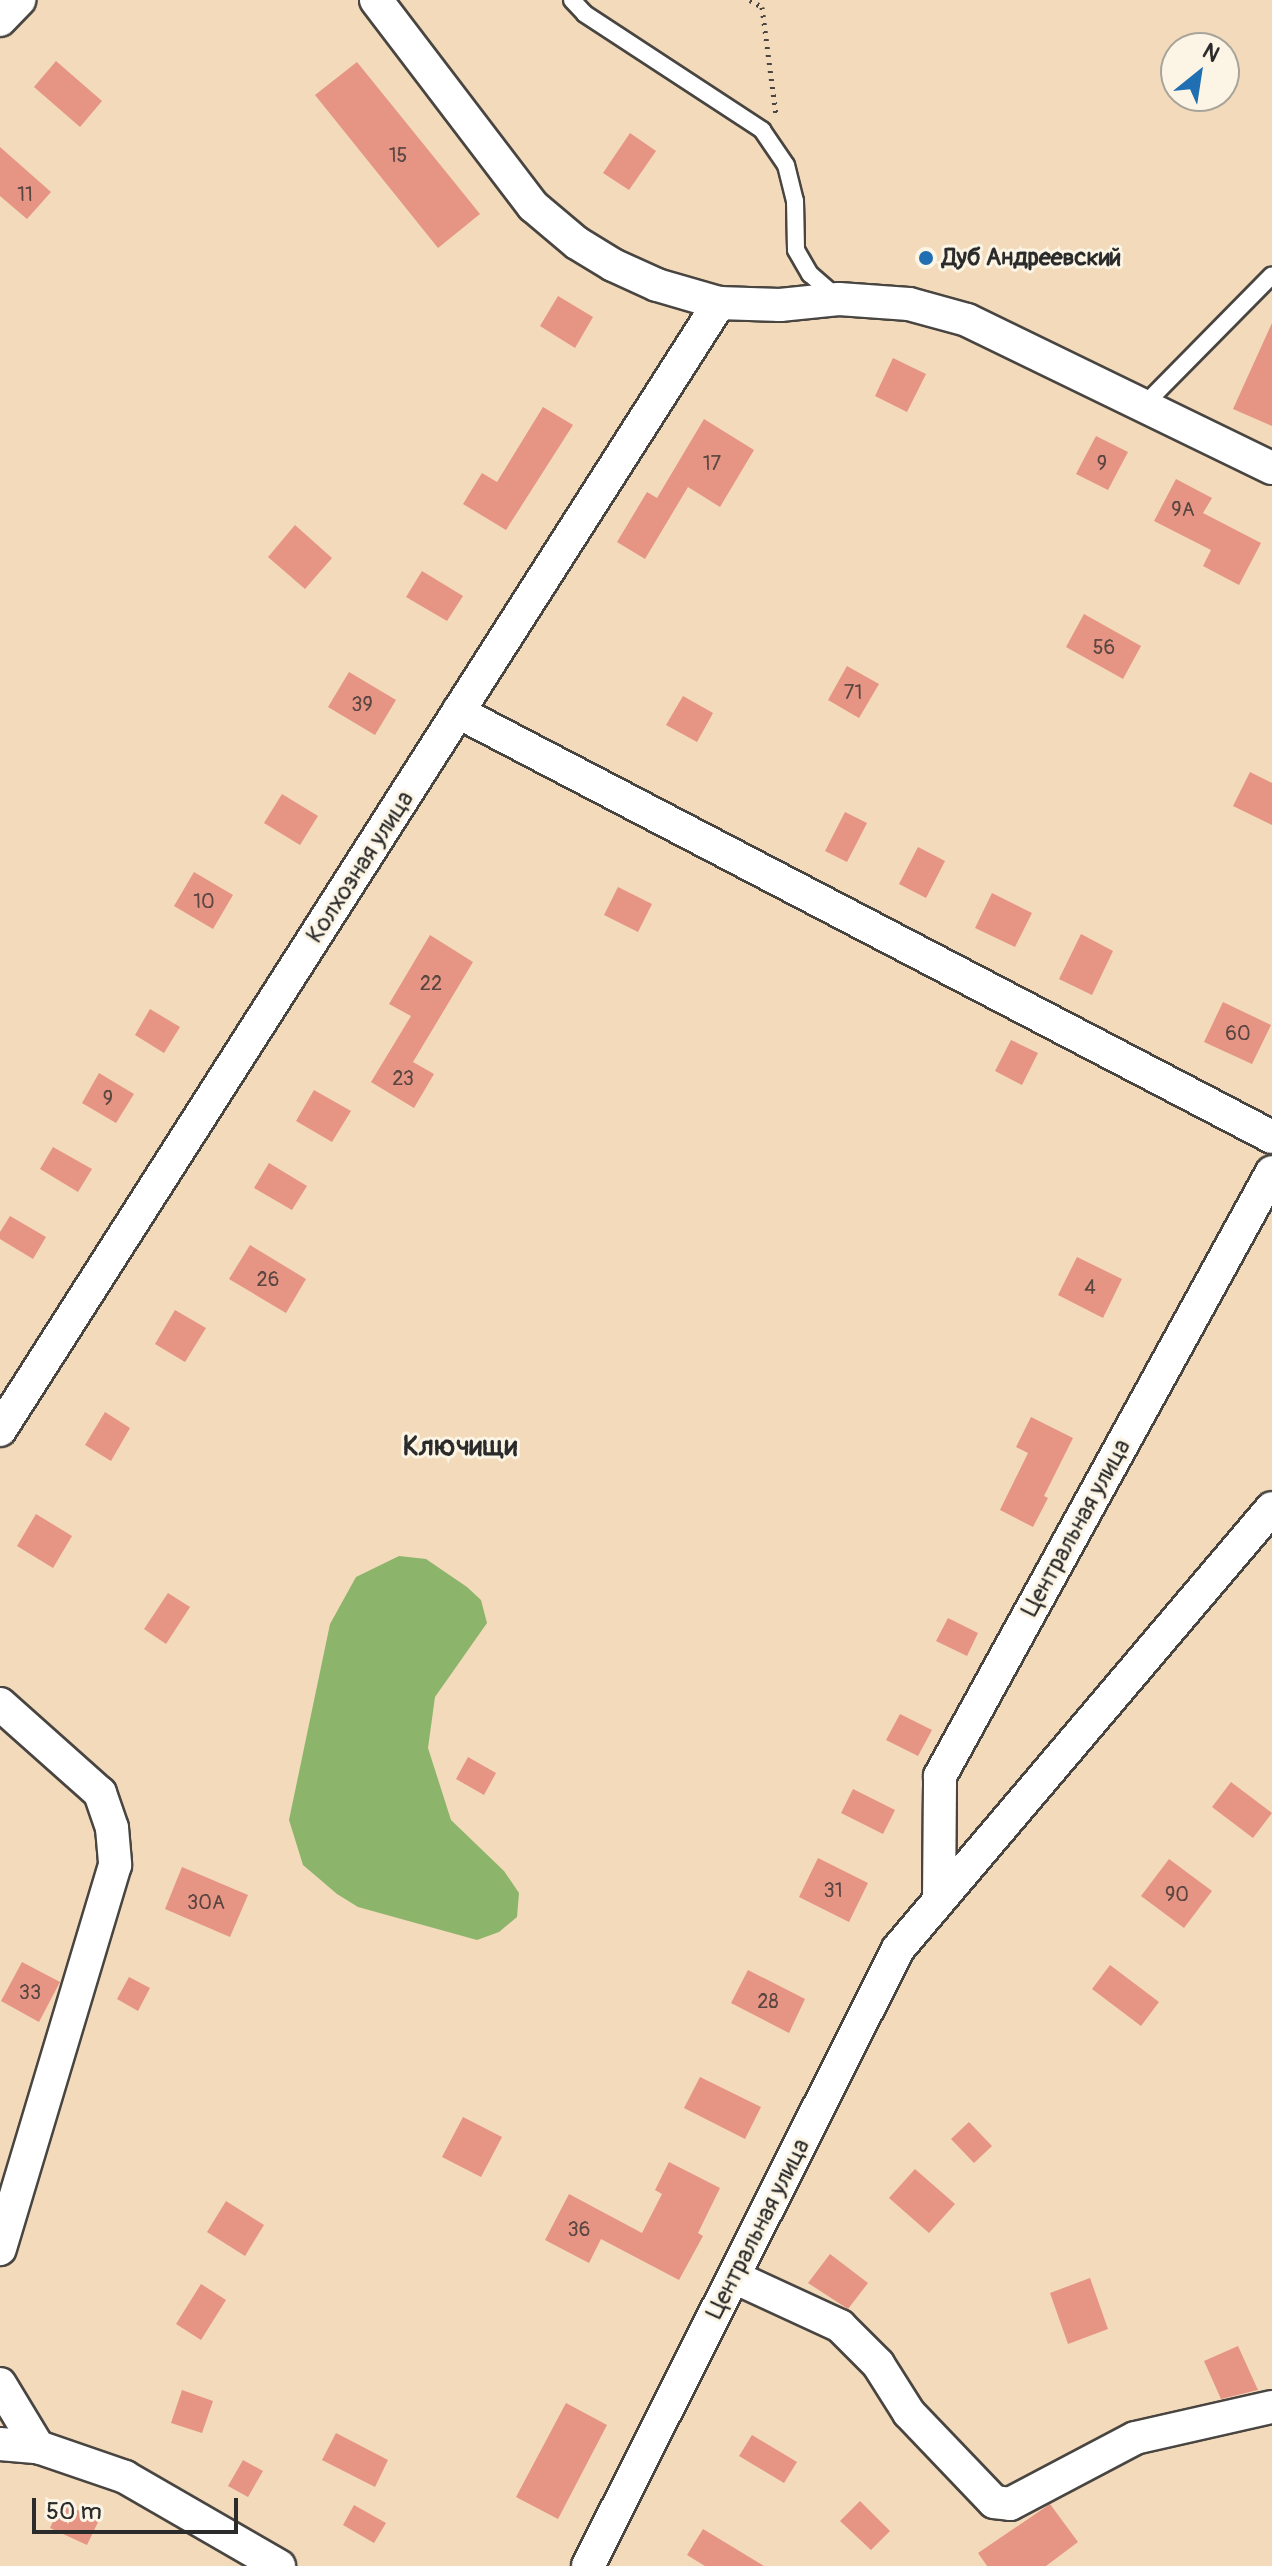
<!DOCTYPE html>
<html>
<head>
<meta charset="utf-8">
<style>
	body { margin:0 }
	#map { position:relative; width:1272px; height:2566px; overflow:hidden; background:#f2dabb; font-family:Pangolin,sans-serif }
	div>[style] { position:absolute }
	.forest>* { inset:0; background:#8cb56b }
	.building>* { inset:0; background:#e69584 }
	.path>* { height:5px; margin-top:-2.5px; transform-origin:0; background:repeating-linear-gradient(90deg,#494541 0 2px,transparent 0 8px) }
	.roads { filter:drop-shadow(2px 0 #494541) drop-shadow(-2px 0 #494541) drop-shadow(0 2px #494541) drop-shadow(0 -2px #494541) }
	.lane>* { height:16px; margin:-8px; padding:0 8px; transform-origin:8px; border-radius:8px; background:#fff }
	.street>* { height:32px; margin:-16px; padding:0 16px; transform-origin:16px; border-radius:16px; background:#fff }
	.dots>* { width:22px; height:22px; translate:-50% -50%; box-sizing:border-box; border:4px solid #fcf5e5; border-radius:50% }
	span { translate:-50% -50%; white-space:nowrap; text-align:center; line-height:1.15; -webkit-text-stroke:6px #fcf5e5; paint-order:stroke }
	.number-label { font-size:20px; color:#5a4641 }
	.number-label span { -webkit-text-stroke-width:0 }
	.poi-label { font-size:24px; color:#2b2b2b; font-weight:700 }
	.left { translate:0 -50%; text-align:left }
	.street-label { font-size:24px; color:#2b2b2b }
	.quarter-label { font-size:28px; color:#2b2b2b; font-weight:700 }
	.north { position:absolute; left:1160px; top:32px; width:80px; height:80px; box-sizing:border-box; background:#fcf5e5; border:2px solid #a8a49b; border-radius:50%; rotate:30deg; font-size:22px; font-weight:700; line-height:32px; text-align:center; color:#2b2b2b }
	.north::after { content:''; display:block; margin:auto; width:28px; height:36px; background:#1f6fb2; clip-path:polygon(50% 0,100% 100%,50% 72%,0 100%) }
	.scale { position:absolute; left:32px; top:2498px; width:206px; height:36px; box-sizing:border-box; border:4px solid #2b2b2b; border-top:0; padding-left:10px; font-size:24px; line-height:28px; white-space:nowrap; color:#2b2b2b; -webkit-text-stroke:6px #fcf5e5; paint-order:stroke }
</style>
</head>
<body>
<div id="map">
	<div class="forest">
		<i style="clip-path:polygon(399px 1556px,426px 1559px,467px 1587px,481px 1600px,487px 1623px,435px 1697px,428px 1748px,451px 1820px,504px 1871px,519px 1893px,517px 1917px,499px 1932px,477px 1940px,358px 1907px,337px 1894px,303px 1865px,289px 1820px,330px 1624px,356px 1577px)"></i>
	</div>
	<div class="building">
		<i style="clip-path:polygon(56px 61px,102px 101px,80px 127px,34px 87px)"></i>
		<i style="clip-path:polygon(357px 62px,480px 214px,438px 248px,315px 95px)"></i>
		<i style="clip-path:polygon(630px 133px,656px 151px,629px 190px,603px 173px)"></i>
		<i style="clip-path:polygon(0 147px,51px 192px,27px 219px,0 196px)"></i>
		<i style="clip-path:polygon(558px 296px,593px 317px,575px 348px,540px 326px)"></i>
		<i style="clip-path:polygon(1272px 323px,1272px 426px,1233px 409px)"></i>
		<i style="clip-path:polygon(893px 358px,926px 374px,907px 412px,875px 396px)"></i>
		<i style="clip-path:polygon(543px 407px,573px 425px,506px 530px,463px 504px,482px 473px,497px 482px)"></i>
		<i style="clip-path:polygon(704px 419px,754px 450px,720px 507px,688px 487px,645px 559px,617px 542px,647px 492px,657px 498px)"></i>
		<i style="clip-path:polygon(1096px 436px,1128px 452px,1108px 490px,1076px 474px)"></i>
		<i style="clip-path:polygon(1176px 479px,1212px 498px,1203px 513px,1261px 543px,1239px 585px,1203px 566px,1211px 550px,1154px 521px)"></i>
		<i style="clip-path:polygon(295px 525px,332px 558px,305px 589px,268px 557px)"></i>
		<i style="clip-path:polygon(422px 571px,463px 596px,447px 621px,406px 597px)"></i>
		<i style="clip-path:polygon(1084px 614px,1141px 646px,1123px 679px,1066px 647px)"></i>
		<i style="clip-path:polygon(847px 666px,879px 684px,859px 718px,828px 700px)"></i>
		<i style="clip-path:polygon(349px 672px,396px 700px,375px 735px,328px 707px)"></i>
		<i style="clip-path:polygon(683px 696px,713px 713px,697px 742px,666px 725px)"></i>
		<i style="clip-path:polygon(1250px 772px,1272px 783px,1272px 825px,1233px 806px)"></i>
		<i style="clip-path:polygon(282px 794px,318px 816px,300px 845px,264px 823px)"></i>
		<i style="clip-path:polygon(845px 812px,867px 823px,847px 862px,825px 851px)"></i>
		<i style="clip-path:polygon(918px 847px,945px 861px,926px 898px,899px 884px)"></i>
		<i style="clip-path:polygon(194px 872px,233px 895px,213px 929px,174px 906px)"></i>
		<i style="clip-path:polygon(618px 887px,652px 904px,638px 932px,604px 915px)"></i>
		<i style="clip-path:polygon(992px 893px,1032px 913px,1015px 947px,975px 928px)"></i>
		<i style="clip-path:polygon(1081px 934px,1113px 951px,1092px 995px,1059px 979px)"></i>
		<i style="clip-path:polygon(430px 935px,473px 962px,413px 1062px,434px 1074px,414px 1108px,371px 1082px,411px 1016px,389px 1004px)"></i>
		<i style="clip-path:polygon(1223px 1002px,1271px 1025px,1252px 1064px,1204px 1042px)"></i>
		<i style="clip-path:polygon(150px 1009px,180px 1027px,164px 1053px,135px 1035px)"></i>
		<i style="clip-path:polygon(1011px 1040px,1038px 1053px,1022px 1085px,995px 1071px)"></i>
		<i style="clip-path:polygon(99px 1073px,134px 1094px,116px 1123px,82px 1103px)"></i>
		<i style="clip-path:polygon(314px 1090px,351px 1111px,332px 1142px,296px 1121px)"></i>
		<i style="clip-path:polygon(53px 1147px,92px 1169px,78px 1192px,40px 1169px)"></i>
		<i style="clip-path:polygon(269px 1163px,307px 1186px,292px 1210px,254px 1188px)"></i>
		<i style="clip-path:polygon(10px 1216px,46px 1237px,33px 1259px,0 1239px,0 1232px)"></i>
		<i style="clip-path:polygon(250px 1245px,306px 1279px,286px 1313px,229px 1279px)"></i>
		<i style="clip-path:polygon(1077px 1257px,1122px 1279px,1103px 1318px,1058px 1295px)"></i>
		<i style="clip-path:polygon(175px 1310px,206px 1328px,185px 1362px,155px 1344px)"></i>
		<i style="clip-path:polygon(105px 1412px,130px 1428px,111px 1461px,85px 1445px)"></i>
		<i style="clip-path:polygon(1031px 1417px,1073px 1438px,1044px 1496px,1048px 1498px,1033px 1527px,1000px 1510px,1028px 1453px,1016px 1447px)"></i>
		<i style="clip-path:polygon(36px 1514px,72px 1536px,53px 1568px,17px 1546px)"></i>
		<i style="clip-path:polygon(168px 1593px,190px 1607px,166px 1644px,144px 1629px)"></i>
		<i style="clip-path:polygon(948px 1618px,978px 1633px,967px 1656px,936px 1641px)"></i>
		<i style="clip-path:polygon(900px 1714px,932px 1730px,918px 1756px,886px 1740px)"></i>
		<i style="clip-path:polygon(468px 1757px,496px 1773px,484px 1795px,456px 1779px)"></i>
		<i style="clip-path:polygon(1231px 1782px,1272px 1813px,1253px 1838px,1212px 1807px)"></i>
		<i style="clip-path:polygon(853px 1789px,895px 1810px,883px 1834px,841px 1813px)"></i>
		<i style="clip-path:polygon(818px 1858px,868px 1883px,849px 1922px,799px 1897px)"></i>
		<i style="clip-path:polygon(1169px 1859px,1212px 1891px,1184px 1928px,1141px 1896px)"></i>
		<i style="clip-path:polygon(182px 1867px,248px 1895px,230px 1937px,165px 1909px)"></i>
		<i style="clip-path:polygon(22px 1962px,60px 1982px,39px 2022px,1px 2001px)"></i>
		<i style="clip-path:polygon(1110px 1965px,1159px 2002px,1141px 2026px,1092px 1989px)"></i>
		<i style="clip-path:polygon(748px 1970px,805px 1999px,789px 2033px,731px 2003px)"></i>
		<i style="clip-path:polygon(129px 1977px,150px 1988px,138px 2011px,117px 1999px)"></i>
		<i style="clip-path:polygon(700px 2077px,761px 2107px,745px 2139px,684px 2108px)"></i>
		<i style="clip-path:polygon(463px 2117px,502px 2137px,481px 2177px,442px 2157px)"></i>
		<i style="clip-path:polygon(969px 2122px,992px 2146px,974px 2163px,951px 2139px)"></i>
		<i style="clip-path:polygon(669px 2162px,720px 2188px,698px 2233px,703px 2236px,679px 2280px,601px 2239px,589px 2263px,545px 2240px,569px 2194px,642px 2233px,662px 2194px,655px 2190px)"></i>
		<i style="clip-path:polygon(915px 2169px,955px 2204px,929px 2233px,889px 2198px)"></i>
		<i style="clip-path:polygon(226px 2201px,264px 2225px,245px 2256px,207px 2232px)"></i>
		<i style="clip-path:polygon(830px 2254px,868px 2283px,848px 2309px,808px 2283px)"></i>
		<i style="clip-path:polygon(1090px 2278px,1108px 2329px,1068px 2344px,1050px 2293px)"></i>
		<i style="clip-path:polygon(201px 2284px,226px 2300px,201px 2340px,176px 2324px)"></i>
		<i style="clip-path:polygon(1238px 2346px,1258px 2390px,1221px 2399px,1204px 2361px)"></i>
		<i style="clip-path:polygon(182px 2390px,213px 2401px,202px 2433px,171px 2423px)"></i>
		<i style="clip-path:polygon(566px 2403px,607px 2425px,558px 2519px,516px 2497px)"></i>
		<i style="clip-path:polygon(336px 2433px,388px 2460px,375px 2487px,322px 2460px)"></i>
		<i style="clip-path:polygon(752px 2435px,797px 2462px,784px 2483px,739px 2456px)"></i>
		<i style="clip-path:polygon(243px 2460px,263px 2471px,248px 2497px,228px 2486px)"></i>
		<i style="clip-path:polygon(860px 2501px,890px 2531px,871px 2550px,840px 2521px)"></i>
		<i style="clip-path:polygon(62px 2503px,99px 2520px,87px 2545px,50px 2528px)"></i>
		<i style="clip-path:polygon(1050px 2504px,1078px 2542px,1046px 2566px,987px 2566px,978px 2553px)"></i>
		<i style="clip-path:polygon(354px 2505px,386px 2523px,374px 2543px,343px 2525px)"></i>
		<i style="clip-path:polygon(703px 2529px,764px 2566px,705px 2566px,687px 2555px)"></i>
	</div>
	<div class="path">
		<i style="left:750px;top:0;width:14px;rotate:30deg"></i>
		<i style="left:762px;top:7px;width:109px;rotate:82.6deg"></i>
	</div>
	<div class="roads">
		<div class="lane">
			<i style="left:572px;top:0;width:19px;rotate:47deg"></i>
			<i style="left:585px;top:14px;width:212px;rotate:33.2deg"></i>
			<i style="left:762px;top:130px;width:42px;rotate:55.6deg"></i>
			<i style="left:786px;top:165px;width:37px;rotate:76deg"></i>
			<i style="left:795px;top:201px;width:49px;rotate:88.8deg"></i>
			<i style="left:796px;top:250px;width:28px;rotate:60deg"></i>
			<i style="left:810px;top:274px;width:37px;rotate:41deg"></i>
			<i style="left:1144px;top:405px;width:182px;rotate:-45.4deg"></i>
		</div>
		<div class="street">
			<i style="left:376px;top:0;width:259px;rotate:52.7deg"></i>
			<i style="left:533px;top:206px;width:57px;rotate:40.1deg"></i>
			<i style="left:577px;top:243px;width:42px;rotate:31.4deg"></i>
			<i style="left:613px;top:265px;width:48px;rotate:24.4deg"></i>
			<i style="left:657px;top:285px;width:65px;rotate:16.2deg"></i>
			<i style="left:719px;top:303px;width:61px;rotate:1.9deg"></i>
			<i style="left:780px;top:305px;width:59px;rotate:-5.8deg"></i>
			<i style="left:839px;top:299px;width:70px;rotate:4.1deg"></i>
			<i style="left:909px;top:304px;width:60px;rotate:15.4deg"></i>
			<i style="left:967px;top:320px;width:339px;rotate:25.9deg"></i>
			<i style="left:0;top:20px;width:28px;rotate:-46deg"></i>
			<i style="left:458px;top:712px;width:918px;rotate:27.57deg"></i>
			<i style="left:0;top:1430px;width:1337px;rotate:-57.46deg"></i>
			<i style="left:0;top:1704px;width:134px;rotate:41.7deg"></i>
			<i style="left:100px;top:1793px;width:37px;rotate:71deg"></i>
			<i style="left:112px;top:1828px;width:37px;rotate:85deg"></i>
			<i style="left:115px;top:1865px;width:401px;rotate:106.7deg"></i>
			<i style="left:939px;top:1899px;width:123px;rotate:-89.5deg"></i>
			<i style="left:940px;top:1776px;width:689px;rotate:-61.2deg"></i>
			<i style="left:734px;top:2277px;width:117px;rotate:24.8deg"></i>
			<i style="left:840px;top:2326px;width:54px;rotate:45deg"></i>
			<i style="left:878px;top:2364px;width:58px;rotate:57.7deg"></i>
			<i style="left:909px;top:2413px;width:123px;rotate:46.3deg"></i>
			<i style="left:994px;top:2502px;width:16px;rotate:7deg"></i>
			<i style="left:1010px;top:2504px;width:141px;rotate:-27.8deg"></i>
			<i style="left:1135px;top:2438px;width:140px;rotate:-12.8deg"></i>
			<i style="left:0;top:2384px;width:74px;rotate:58.9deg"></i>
			<i style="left:0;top:2444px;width:38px;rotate:5deg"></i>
			<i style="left:38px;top:2447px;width:92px;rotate:19deg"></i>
			<i style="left:125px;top:2477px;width:178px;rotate:30deg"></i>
			<i style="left:588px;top:2566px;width:690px;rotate:-63.32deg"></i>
			<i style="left:898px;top:1949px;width:578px;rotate:-49.7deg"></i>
		</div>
	</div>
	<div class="dots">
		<i style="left:926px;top:258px;background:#1f6fb2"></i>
	</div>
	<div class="number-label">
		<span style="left:398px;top:155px">15</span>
		<span style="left:25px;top:194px">11</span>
		<span style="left:712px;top:463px">17</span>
		<span style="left:1102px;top:463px">9</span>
		<span style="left:1183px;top:509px">9А</span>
		<span style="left:1104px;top:647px">56</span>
		<span style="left:853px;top:692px">71</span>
		<span style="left:362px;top:704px">39</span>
		<span style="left:204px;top:901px">10</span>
		<span style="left:431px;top:983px">22</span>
		<span style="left:1238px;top:1033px">60</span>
		<span style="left:403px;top:1078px">23</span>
		<span style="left:108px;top:1098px">9</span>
		<span style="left:268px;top:1279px">26</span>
		<span style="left:1090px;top:1287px">4</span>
		<span style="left:833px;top:1890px">31</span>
		<span style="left:1177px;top:1894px">90</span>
		<span style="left:206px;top:1902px">30А</span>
		<span style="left:30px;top:1992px">33</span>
		<span style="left:768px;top:2001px">28</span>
		<span style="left:579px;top:2229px">36</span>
	</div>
	<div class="poi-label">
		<span class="left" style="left:942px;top:258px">Дуб Андреевский</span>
	</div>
	<div class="street-label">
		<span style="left:360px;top:867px;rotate:-57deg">Колхозная улица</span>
		<span style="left:1076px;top:1528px;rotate:-61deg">Центральная улица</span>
		<span style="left:758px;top:2229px;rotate:-63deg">Центральная улица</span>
	</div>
	<div class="quarter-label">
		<span style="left:460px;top:1447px">Ключищи</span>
	</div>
	<div class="north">N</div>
	<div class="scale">50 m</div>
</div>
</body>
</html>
